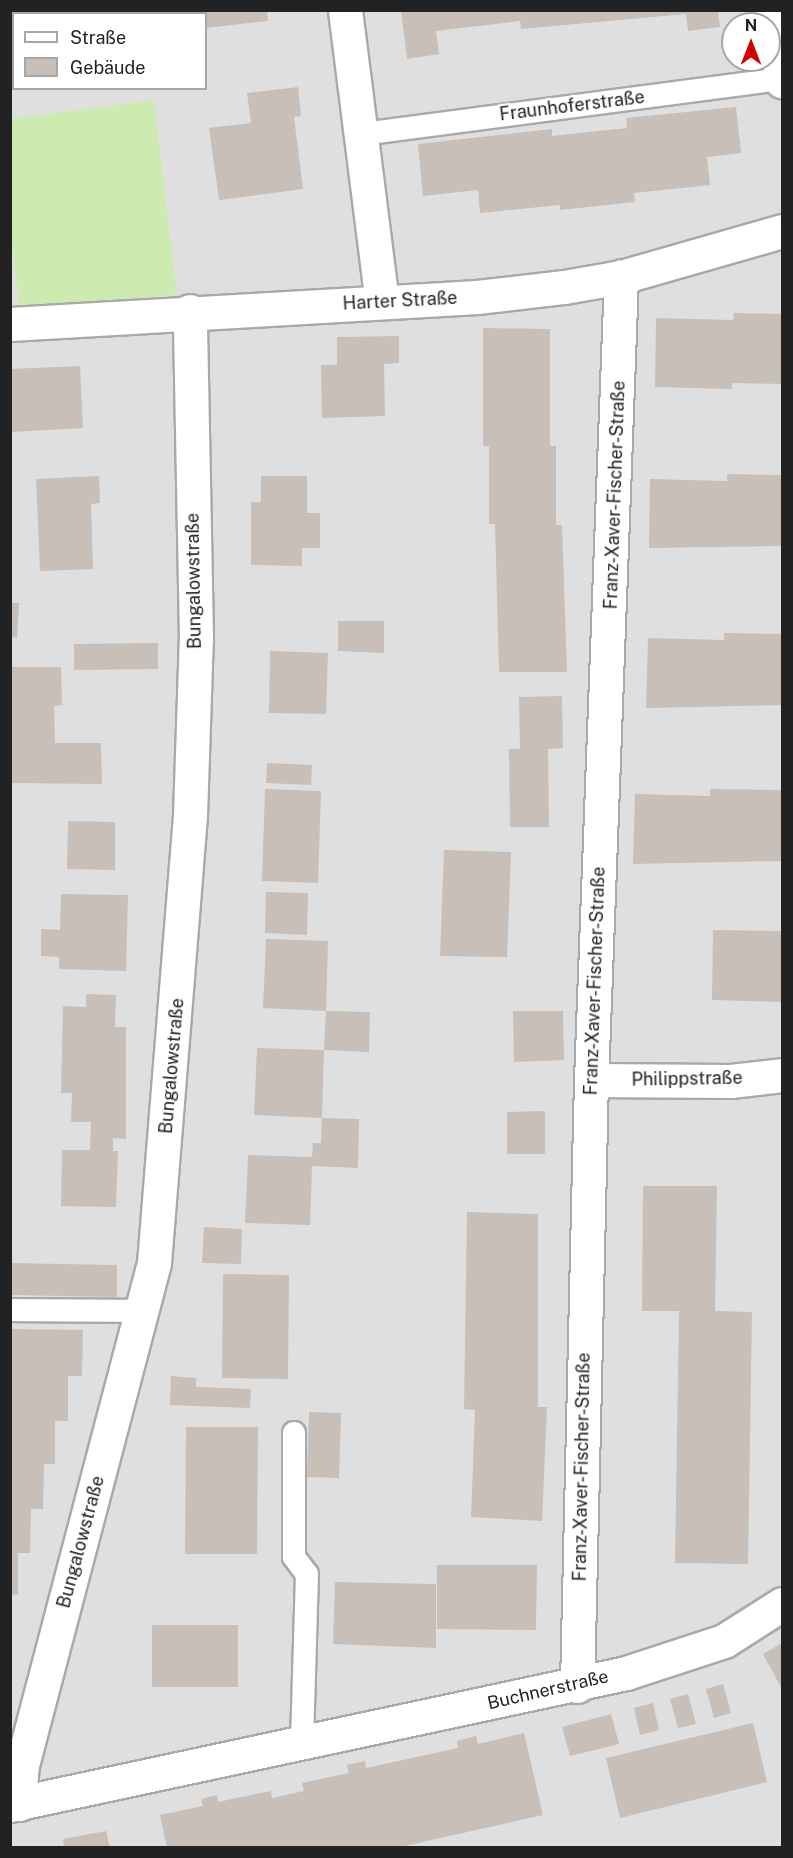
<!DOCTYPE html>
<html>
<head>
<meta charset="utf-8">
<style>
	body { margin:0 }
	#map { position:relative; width:793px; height:1858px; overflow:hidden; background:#f2efe9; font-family:"Public Sans",sans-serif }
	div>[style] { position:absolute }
	.residential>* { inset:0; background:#e0dfdf }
	.grass>* { inset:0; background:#cdebb0 }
	.building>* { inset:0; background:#c7bfb8 }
	.roads { filter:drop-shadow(2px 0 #a9a9a9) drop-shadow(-2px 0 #a9a9a9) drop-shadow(0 2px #a9a9a9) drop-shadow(0 -2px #a9a9a9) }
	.service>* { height:22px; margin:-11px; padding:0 11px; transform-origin:11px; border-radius:11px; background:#fff }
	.minor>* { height:33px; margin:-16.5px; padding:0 16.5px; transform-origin:16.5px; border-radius:16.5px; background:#fff }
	span { translate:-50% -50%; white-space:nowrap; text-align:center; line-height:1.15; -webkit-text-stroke:4.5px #fff; paint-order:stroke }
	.street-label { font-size:18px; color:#222 }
	.frame { position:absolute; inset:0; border:12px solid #222; pointer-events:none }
	.legend { position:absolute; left:12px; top:12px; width:195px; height:78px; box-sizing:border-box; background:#fff; border:2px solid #a7a7a7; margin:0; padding:8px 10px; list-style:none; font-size:18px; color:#222 }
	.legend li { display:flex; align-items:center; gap:12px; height:30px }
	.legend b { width:30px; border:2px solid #a7a7a7 }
	.north { position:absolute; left:721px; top:12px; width:60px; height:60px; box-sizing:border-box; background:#fff; border:2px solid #a7a7a7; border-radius:50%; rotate:0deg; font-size:16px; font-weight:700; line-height:24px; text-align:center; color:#222 }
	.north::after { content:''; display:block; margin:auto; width:21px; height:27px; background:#d40000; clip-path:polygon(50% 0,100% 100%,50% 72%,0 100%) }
</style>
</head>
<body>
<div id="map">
	<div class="residential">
		<i style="clip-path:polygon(evenodd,11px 11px,782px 11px,782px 1847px,11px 1847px,11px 11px,14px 14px,206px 14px,206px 88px,14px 88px,14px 14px,11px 11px,733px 24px,769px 24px,769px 60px,733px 60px,733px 24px)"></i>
	</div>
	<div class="grass">
		<i style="clip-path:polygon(154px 100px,177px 295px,19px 308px,10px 223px,10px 119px)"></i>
	</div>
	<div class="building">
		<i style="clip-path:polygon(22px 10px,116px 10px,117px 14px,23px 14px)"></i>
		<i style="clip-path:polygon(173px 10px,267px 10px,268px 21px,206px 28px,206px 14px)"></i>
		<i style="clip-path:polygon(401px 10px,718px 10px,720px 27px,688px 31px,686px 14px,521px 29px,520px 21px,436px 31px,439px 54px,407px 59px)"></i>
		<i style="clip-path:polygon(298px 87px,301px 116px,294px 117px,303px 189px,219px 200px,209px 128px,251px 123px,247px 93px)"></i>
		<i style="clip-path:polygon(736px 107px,741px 153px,707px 157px,710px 185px,634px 193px,635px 202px,560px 210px,560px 205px,480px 213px,478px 190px,423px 196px,418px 144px,552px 129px,552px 136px,627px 128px,626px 118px)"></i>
		<i style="clip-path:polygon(734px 313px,782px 314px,782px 384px,732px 383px,732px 389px,655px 387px,656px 318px,733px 320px)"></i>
		<i style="clip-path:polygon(483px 328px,550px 329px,550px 446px,556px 446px,556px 525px,562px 525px,567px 672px,499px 672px,495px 524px,489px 524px,489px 446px,483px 446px)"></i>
		<i style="clip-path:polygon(399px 336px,399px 363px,384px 364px,385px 416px,322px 418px,321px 365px,337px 365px,337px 337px)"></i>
		<i style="clip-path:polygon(80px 366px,83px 428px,12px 432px,10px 369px)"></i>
		<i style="clip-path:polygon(727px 474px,782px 475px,782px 546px,649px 548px,650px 479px,727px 481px)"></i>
		<i style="clip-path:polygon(99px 476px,100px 503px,91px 504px,93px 569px,40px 571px,36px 479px)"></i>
		<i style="clip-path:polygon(261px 476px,307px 476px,307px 513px,320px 513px,320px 548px,302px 548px,302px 566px,251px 565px,251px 502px,261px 502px)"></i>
		<i style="clip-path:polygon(10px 603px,19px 603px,17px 638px,10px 637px)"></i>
		<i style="clip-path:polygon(338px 621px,384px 621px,384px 653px,338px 651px)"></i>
		<i style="clip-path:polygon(724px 633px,782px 634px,782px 705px,646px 708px,648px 638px,724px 640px)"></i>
		<i style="clip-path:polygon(158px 643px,158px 669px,74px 670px,74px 644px)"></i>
		<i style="clip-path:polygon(270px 651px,328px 653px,326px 714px,269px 713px)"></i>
		<i style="clip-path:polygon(10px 667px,61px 667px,62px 705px,54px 706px,55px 743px,101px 743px,102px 784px,10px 783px)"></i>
		<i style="clip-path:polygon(562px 696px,563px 748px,548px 749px,549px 827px,510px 827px,509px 749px,520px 749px,519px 697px)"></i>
		<i style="clip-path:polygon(267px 763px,312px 765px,311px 785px,266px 783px)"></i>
		<i style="clip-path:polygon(265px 789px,321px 791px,318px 883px,262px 881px)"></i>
		<i style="clip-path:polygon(710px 789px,782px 790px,782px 861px,633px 864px,635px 794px,710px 796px)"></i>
		<i style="clip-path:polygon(68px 821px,115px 822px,115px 870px,67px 869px)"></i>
		<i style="clip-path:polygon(444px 850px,511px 852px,507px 957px,440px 956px)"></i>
		<i style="clip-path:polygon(266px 892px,308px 893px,307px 935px,265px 933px)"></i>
		<i style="clip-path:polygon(61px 894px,128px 895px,126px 971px,59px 969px,59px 957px,41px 956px,41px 929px,60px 930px)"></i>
		<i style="clip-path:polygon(713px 930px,782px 931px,782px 1002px,712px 1000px)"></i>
		<i style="clip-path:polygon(266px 939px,328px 941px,326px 1011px,263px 1008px)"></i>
		<i style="clip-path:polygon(86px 994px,116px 995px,115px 1027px,126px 1027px,126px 1139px,113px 1138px,113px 1151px,118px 1151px,116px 1207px,61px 1206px,62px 1150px,90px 1150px,91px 1122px,71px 1122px,72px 1093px,61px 1093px,63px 1006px,86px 1007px)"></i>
		<i style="clip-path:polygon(326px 1011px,370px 1012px,369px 1052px,324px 1050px)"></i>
		<i style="clip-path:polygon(513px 1011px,563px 1011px,564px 1060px,514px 1062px)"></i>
		<i style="clip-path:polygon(257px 1048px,324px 1050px,322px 1118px,254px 1115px)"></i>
		<i style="clip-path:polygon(545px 1111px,545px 1154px,507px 1154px,507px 1112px)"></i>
		<i style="clip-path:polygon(322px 1118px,359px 1119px,358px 1168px,312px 1166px,310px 1225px,245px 1223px,248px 1155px,312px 1157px,313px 1143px,321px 1143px)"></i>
		<i style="clip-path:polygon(643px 1186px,717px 1186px,715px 1311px,752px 1312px,748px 1564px,675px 1563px,679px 1311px,642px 1311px)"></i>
		<i style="clip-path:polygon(467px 1212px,538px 1214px,538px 1407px,547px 1407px,542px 1521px,471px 1517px,475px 1410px,464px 1409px)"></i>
		<i style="clip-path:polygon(204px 1227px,242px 1229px,241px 1264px,202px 1263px)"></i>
		<i style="clip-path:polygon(10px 1263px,117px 1265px,117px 1297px,10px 1295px)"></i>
		<i style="clip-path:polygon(223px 1274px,289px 1275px,288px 1379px,222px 1378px)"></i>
		<i style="clip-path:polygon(10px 1329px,83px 1330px,82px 1376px,68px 1376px,68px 1421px,55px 1421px,55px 1464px,44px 1464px,43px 1509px,31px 1509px,30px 1553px,18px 1553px,18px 1595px,10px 1594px)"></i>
		<i style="clip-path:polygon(171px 1376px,196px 1378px,196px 1387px,251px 1389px,250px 1408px,170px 1405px)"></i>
		<i style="clip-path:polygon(309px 1412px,341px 1413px,339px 1478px,307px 1477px)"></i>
		<i style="clip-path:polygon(186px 1427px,258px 1427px,257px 1554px,185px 1554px)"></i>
		<i style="clip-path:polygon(437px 1565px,537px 1565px,536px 1630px,437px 1629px)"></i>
		<i style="clip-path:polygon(335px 1582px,436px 1584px,436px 1648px,333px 1644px)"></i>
		<i style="clip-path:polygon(152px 1625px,238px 1625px,238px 1687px,152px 1687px)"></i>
		<i style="clip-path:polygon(782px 1643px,782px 1689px,763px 1654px)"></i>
		<i style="clip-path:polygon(723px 1684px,731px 1713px,714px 1718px,706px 1689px)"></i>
		<i style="clip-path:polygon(688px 1694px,696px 1724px,678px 1728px,670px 1699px)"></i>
		<i style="clip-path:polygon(653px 1703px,659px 1730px,640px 1735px,634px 1708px)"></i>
		<i style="clip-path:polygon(611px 1714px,619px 1744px,570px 1756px,562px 1727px)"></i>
		<i style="clip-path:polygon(753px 1723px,767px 1782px,620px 1818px,606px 1758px)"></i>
		<i style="clip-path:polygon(524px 1733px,543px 1815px,396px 1848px,167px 1848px,160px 1815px,203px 1806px,201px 1799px,217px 1795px,218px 1802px,271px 1791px,272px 1798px,304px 1791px,302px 1783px,349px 1773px,347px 1765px,365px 1761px,366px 1768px,458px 1748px,457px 1741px,476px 1736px,478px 1744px)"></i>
		<i style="clip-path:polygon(106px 1831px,110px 1848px,64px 1848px,63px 1839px)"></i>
	</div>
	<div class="roads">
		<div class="service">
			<i style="left:363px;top:134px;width:423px;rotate:-7.5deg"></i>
			<i style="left:10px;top:1310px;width:134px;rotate:0.4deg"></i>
			<i style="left:294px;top:1433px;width:124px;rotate:90deg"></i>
			<i style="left:294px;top:1557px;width:21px;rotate:53deg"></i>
			<i style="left:307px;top:1574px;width:168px;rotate:91.7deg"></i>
		</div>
		<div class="minor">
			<i style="left:345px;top:10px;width:293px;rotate:82.8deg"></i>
			<i style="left:772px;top:10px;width:72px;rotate:82deg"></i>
			<i style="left:10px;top:324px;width:468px;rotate:-3.3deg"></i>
			<i style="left:477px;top:297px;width:88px;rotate:-6.6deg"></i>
			<i style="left:564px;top:287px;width:58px;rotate:-10deg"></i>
			<i style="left:621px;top:277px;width:167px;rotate:-15.9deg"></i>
			<i style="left:591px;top:1080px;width:140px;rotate:0.4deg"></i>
			<i style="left:731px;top:1081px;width:51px;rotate:-6.7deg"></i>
			<i style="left:577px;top:1686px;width:606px;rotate:-88.68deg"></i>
			<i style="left:591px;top:1080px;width:804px;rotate:-87.86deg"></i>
			<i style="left:19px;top:1804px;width:39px;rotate:-86deg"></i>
			<i style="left:22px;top:1765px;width:519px;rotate:-75.27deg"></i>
			<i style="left:154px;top:1263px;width:449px;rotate:-85.4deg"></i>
			<i style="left:190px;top:815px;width:177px;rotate:-88.1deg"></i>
			<i style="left:196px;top:638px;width:327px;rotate:-91.1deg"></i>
			<i style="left:10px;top:1805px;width:630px;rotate:-12.09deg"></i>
			<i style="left:626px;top:1673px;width:103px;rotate:-18.1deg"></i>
			<i style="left:724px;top:1641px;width:69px;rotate:-32.5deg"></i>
		</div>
	</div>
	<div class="street-label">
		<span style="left:572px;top:106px;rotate:-7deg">Fraunhoferstraße</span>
		<span style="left:400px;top:301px;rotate:-3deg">Harter Straße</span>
		<span style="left:615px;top:495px;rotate:-88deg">Franz-Xaver-Fischer-Straße</span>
		<span style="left:194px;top:581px;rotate:-91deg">Bungalowstraße</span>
		<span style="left:595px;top:981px;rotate:-88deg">Franz-Xaver-Fischer-Straße</span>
		<span style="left:172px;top:1066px;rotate:-85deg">Bungalowstraße</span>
		<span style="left:687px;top:1079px;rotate:-1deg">Philippstraße</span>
		<span style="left:582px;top:1467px;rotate:-89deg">Franz-Xaver-Fischer-Straße</span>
		<span style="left:81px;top:1542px;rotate:-75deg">Bungalowstraße</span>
		<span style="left:548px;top:1690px;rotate:-13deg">Buchnerstraße</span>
	</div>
	<div class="frame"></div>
	<ul class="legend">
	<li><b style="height:8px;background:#fff"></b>Straße</li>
	<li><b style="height:16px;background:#c7bfb8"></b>Gebäude</li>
	</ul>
	<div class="north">N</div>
</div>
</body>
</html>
